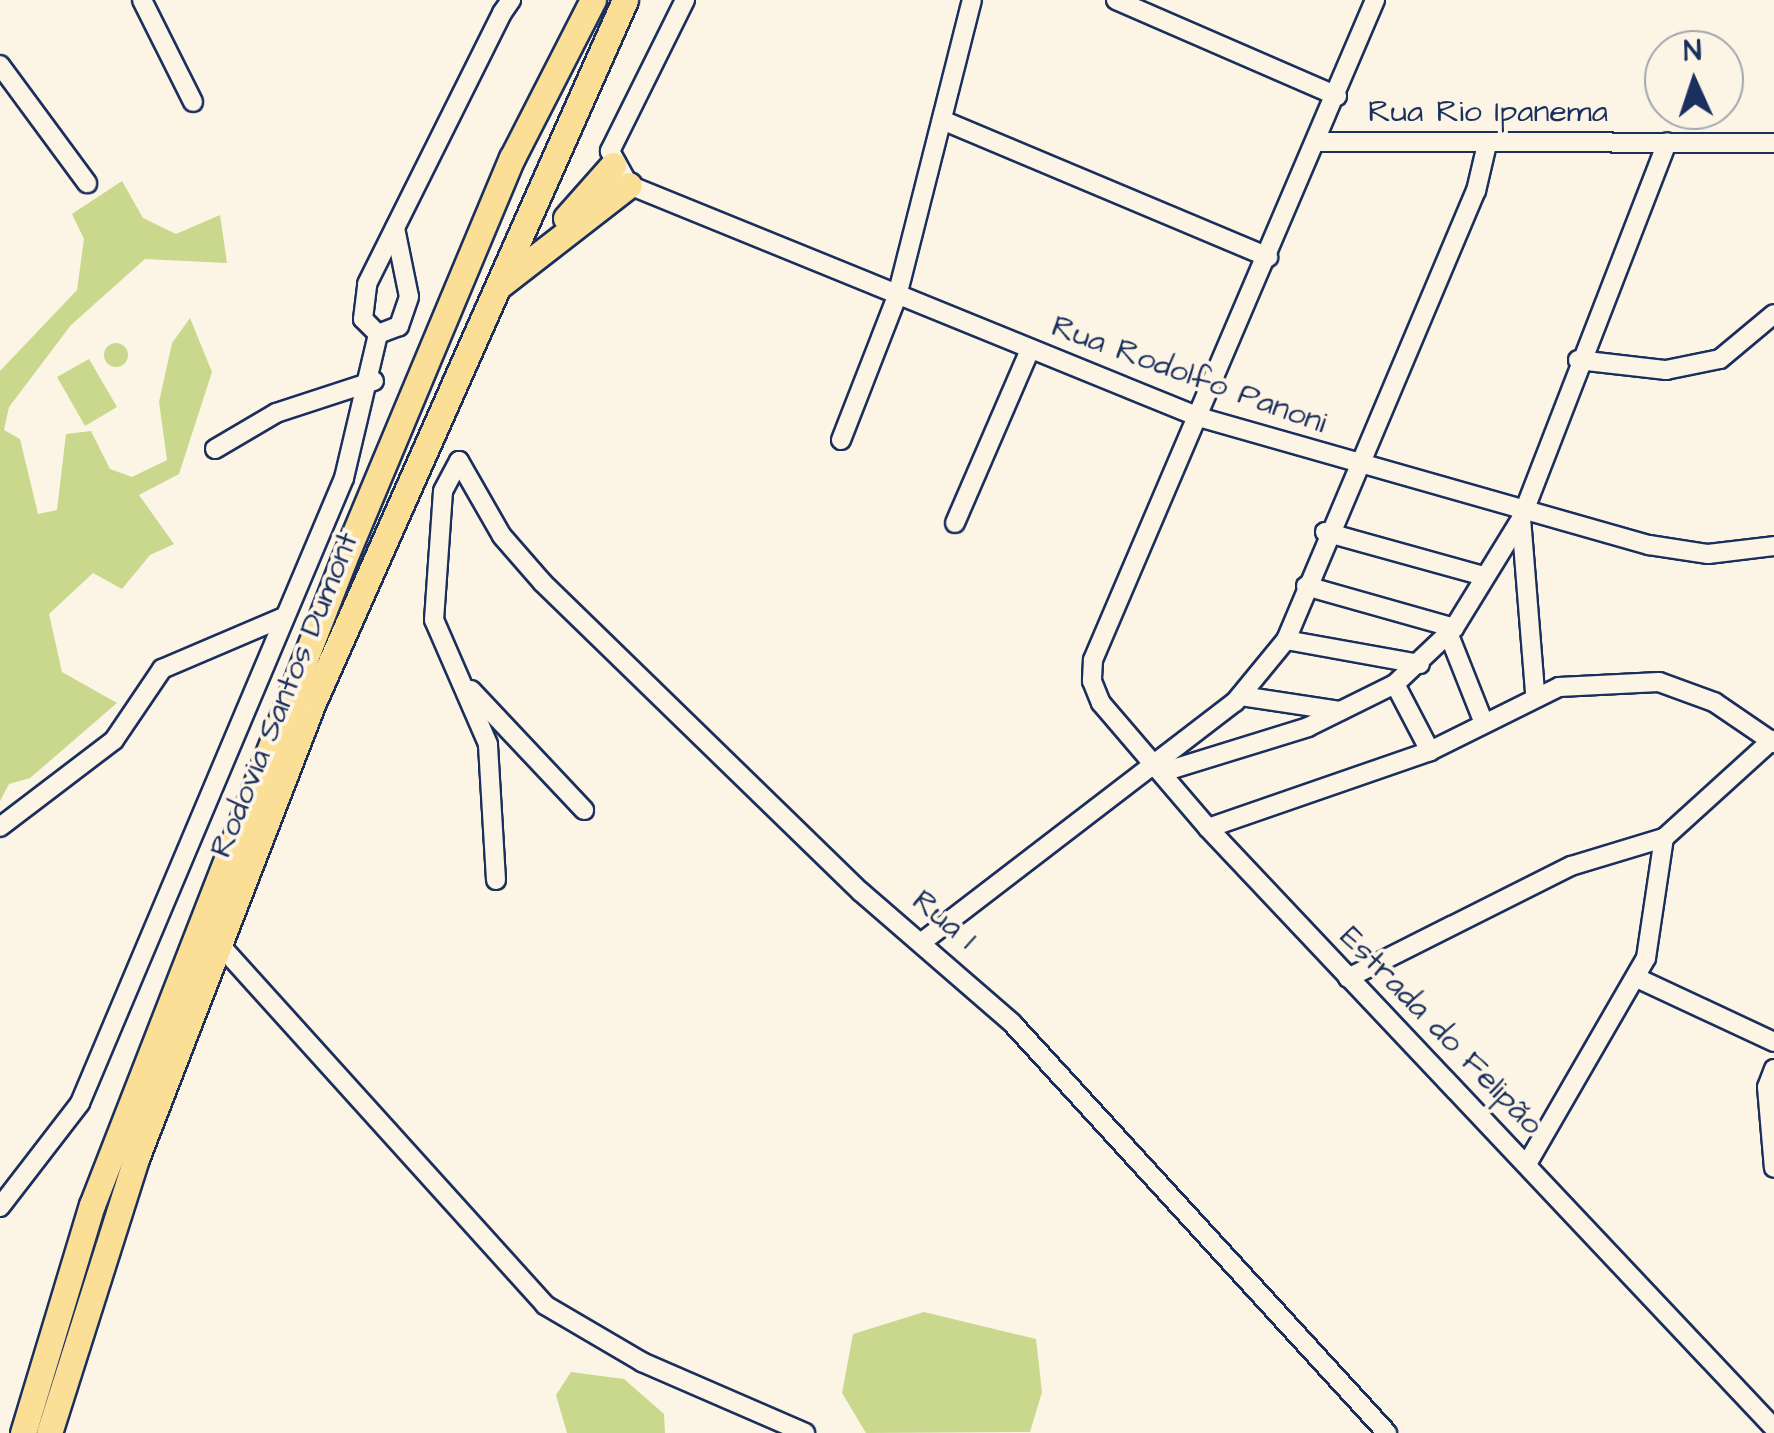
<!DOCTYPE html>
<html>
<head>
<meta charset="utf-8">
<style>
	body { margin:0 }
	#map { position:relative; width:1774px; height:1433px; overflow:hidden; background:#fcf5e5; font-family:"Architects Daughter",sans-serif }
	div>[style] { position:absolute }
	.green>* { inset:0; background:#c9d88d }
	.round { border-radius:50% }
	.roads { filter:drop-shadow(2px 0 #1b2f5e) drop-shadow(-2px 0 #1b2f5e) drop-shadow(0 2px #1b2f5e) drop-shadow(0 -2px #1b2f5e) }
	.minor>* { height:18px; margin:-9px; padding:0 9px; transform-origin:9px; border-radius:9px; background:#fcf5e5 }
	.highway>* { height:25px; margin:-12.5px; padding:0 12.5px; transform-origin:12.5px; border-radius:12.5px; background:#fbdf96 }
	span { translate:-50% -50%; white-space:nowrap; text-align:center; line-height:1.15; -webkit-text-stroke:8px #fcf5e5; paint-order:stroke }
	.street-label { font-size:32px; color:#1b2f5e }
	.north { position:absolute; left:1644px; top:30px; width:100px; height:100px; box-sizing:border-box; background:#fcf5e5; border:2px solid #a2a6af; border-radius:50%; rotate:357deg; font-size:28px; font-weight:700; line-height:40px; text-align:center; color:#1b2f5e }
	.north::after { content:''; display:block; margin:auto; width:35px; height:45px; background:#1b2f5e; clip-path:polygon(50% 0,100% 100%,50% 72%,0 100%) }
</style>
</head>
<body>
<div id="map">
	<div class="green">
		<i style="clip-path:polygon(122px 181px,143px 218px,176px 234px,220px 215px,227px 263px,145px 259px,71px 325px,9px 407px,4px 430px,20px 439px,38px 514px,57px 510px,66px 434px,91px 431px,110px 469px,132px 477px,167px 460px,159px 402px,172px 343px,190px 318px,212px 372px,179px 474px,139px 495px,174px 544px,150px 555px,122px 589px,93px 573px,49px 614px,62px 672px,117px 703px,30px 778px,9px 784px,0 801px,0 371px,77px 290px,84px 239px,72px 214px)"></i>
		<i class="round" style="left:104px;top:343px;width:24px;height:24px"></i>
		<i style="clip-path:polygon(89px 359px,117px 407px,85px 426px,57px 377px)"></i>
		<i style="clip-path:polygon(924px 1312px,1036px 1339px,1042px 1392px,1030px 1432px,866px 1433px,842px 1393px,853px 1334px)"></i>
		<i style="clip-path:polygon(571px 1372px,624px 1379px,664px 1414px,665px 1433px,567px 1433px,556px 1395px)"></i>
	</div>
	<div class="roads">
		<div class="minor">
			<i style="left:142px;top:0;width:114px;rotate:63.4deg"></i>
			<i style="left:685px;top:0;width:169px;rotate:116.4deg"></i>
			<i style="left:610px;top:151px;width:39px;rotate:61deg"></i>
			<i style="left:629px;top:185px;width:615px;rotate:22.15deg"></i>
			<i style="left:1199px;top:417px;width:468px;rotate:15.9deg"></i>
			<i style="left:1649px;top:545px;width:60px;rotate:8.7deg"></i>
			<i style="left:1708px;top:554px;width:66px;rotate:-6.9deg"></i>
			<i style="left:1116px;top:0;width:241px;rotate:23.5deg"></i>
			<i style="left:1375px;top:0;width:718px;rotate:113.14deg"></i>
			<i style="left:1093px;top:660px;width:21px;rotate:93deg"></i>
			<i style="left:1092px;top:681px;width:24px;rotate:68deg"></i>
			<i style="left:1101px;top:703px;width:165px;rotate:49.4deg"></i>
			<i style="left:1208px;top:828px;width:825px;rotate:46.67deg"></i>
			<i style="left:0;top:65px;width:147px;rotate:53.6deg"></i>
			<i style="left:942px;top:120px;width:354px;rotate:22.8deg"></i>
			<i style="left:1321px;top:142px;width:453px;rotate:0.1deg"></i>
			<i style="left:395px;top:228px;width:70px;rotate:78.5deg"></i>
			<i style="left:409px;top:297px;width:31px;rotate:109deg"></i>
			<i style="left:399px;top:326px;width:22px;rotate:159deg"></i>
			<i style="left:378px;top:334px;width:21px;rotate:-135deg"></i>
			<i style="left:363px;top:319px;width:35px;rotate:-83deg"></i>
			<i style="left:367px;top:284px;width:303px;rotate:-63.5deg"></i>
			<i style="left:502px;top:13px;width:16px;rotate:-55deg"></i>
			<i style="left:1578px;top:360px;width:89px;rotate:6.5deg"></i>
			<i style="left:1666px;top:370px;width:55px;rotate:-11.5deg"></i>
			<i style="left:1720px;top:359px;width:70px;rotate:-39.8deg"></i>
			<i style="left:841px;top:440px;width:155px;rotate:-68.7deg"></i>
			<i style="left:897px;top:296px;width:305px;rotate:-75.8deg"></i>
			<i style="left:215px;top:449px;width:71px;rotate:-30.5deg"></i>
			<i style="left:276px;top:413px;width:103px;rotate:-18.1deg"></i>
			<i style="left:955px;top:523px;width:189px;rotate:-66.6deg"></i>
			<i style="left:1325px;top:532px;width:165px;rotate:15.5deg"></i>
			<i style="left:1306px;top:586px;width:154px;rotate:15.8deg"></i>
			<i style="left:1449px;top:635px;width:92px;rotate:68.4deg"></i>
			<i style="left:1286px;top:640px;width:136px;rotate:10.2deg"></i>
			<i style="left:1395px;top:684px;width:76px;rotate:62.4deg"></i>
			<i style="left:471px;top:690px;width:165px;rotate:46.7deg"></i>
			<i style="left:1535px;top:692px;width:174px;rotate:-94.6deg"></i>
			<i style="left:1521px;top:519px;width:404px;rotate:-68.8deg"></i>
			<i style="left:1241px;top:696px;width:100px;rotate:8.6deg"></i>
			<i style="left:1163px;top:772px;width:152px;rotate:-17.2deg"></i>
			<i style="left:1308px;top:727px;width:97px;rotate:-26.3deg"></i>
			<i style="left:1395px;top:684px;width:81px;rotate:-43.5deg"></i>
			<i style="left:1454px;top:628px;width:128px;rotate:-58.4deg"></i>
			<i style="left:0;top:827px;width:143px;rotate:-37.3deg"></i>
			<i style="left:114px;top:740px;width:86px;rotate:-55.9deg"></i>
			<i style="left:162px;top:669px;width:133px;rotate:-23.1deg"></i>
			<i style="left:1208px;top:828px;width:235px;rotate:-19.1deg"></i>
			<i style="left:1430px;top:751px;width:144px;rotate:-26.4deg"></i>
			<i style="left:1559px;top:687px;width:100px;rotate:-2.9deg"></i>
			<i style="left:1659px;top:682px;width:59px;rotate:20deg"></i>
			<i style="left:1714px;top:702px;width:73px;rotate:34.3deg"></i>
			<i style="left:496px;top:880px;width:136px;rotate:-93.4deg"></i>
			<i style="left:488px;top:744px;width:135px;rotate:-113.5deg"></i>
			<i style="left:434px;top:620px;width:129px;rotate:-86deg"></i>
			<i style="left:443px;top:491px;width:34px;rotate:-62deg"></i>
			<i style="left:459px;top:461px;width:86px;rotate:60.2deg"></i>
			<i style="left:502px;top:536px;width:62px;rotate:48.9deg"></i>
			<i style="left:543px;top:583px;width:443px;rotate:44.2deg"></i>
			<i style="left:861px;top:892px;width:200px;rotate:40.9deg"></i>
			<i style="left:1012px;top:1023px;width:556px;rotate:47.55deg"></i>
			<i style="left:926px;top:939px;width:389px;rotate:-37.5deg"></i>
			<i style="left:1235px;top:702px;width:80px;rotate:-50.6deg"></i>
			<i style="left:1286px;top:640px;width:488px;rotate:-67.1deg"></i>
			<i style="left:1476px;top:191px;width:48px;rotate:-76.8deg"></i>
			<i style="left:220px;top:945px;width:485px;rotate:47.9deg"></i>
			<i style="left:545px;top:1305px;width:113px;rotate:30.4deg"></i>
			<i style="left:642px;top:1362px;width:178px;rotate:23.5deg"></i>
			<i style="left:1348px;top:978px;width:250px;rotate:-26.7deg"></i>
			<i style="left:1571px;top:866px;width:97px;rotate:-16.8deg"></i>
			<i style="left:1664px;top:838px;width:146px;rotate:-42.2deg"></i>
			<i style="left:1637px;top:978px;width:151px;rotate:25deg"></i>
			<i style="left:1774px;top:1069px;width:19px;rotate:111deg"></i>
			<i style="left:1767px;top:1087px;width:81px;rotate:85.1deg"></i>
			<i style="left:1527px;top:1164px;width:238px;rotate:-60deg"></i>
			<i style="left:1646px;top:958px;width:121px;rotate:-81.5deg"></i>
			<i style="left:0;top:1207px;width:131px;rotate:-52.4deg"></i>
			<i style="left:80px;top:1103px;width:678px;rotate:-67.1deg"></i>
			<i style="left:344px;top:478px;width:148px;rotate:-76.7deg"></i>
		</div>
		<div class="highway">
			<i style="left:566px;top:218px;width:71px;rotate:-48.4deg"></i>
			<i style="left:500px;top:285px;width:163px;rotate:-37.8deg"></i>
			<i style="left:23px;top:1433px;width:238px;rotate:-73.2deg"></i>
			<i style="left:92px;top:1205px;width:693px;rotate:-68.69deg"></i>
			<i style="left:344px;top:559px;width:435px;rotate:-67.3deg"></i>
			<i style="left:512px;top:158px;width:178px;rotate:-62.9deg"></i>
			<i style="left:49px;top:1433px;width:291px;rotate:-72.4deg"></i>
			<i style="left:137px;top:1156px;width:491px;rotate:-68.8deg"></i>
			<i style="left:315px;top:698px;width:764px;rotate:-66.05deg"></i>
		</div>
	</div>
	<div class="street-label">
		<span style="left:1488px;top:112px">Rua Rio Ipanema</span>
		<span style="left:1189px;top:375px;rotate:20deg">Rua Rodolfo Panoni</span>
		<span style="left:285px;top:695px;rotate:-68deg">Rodovia Santos Dumont</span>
		<span style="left:944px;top:920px;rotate:40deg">Rua 1</span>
		<span style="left:1441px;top:1031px;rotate:46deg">Estrada do Felipão</span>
	</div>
	<div class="north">N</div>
</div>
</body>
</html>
